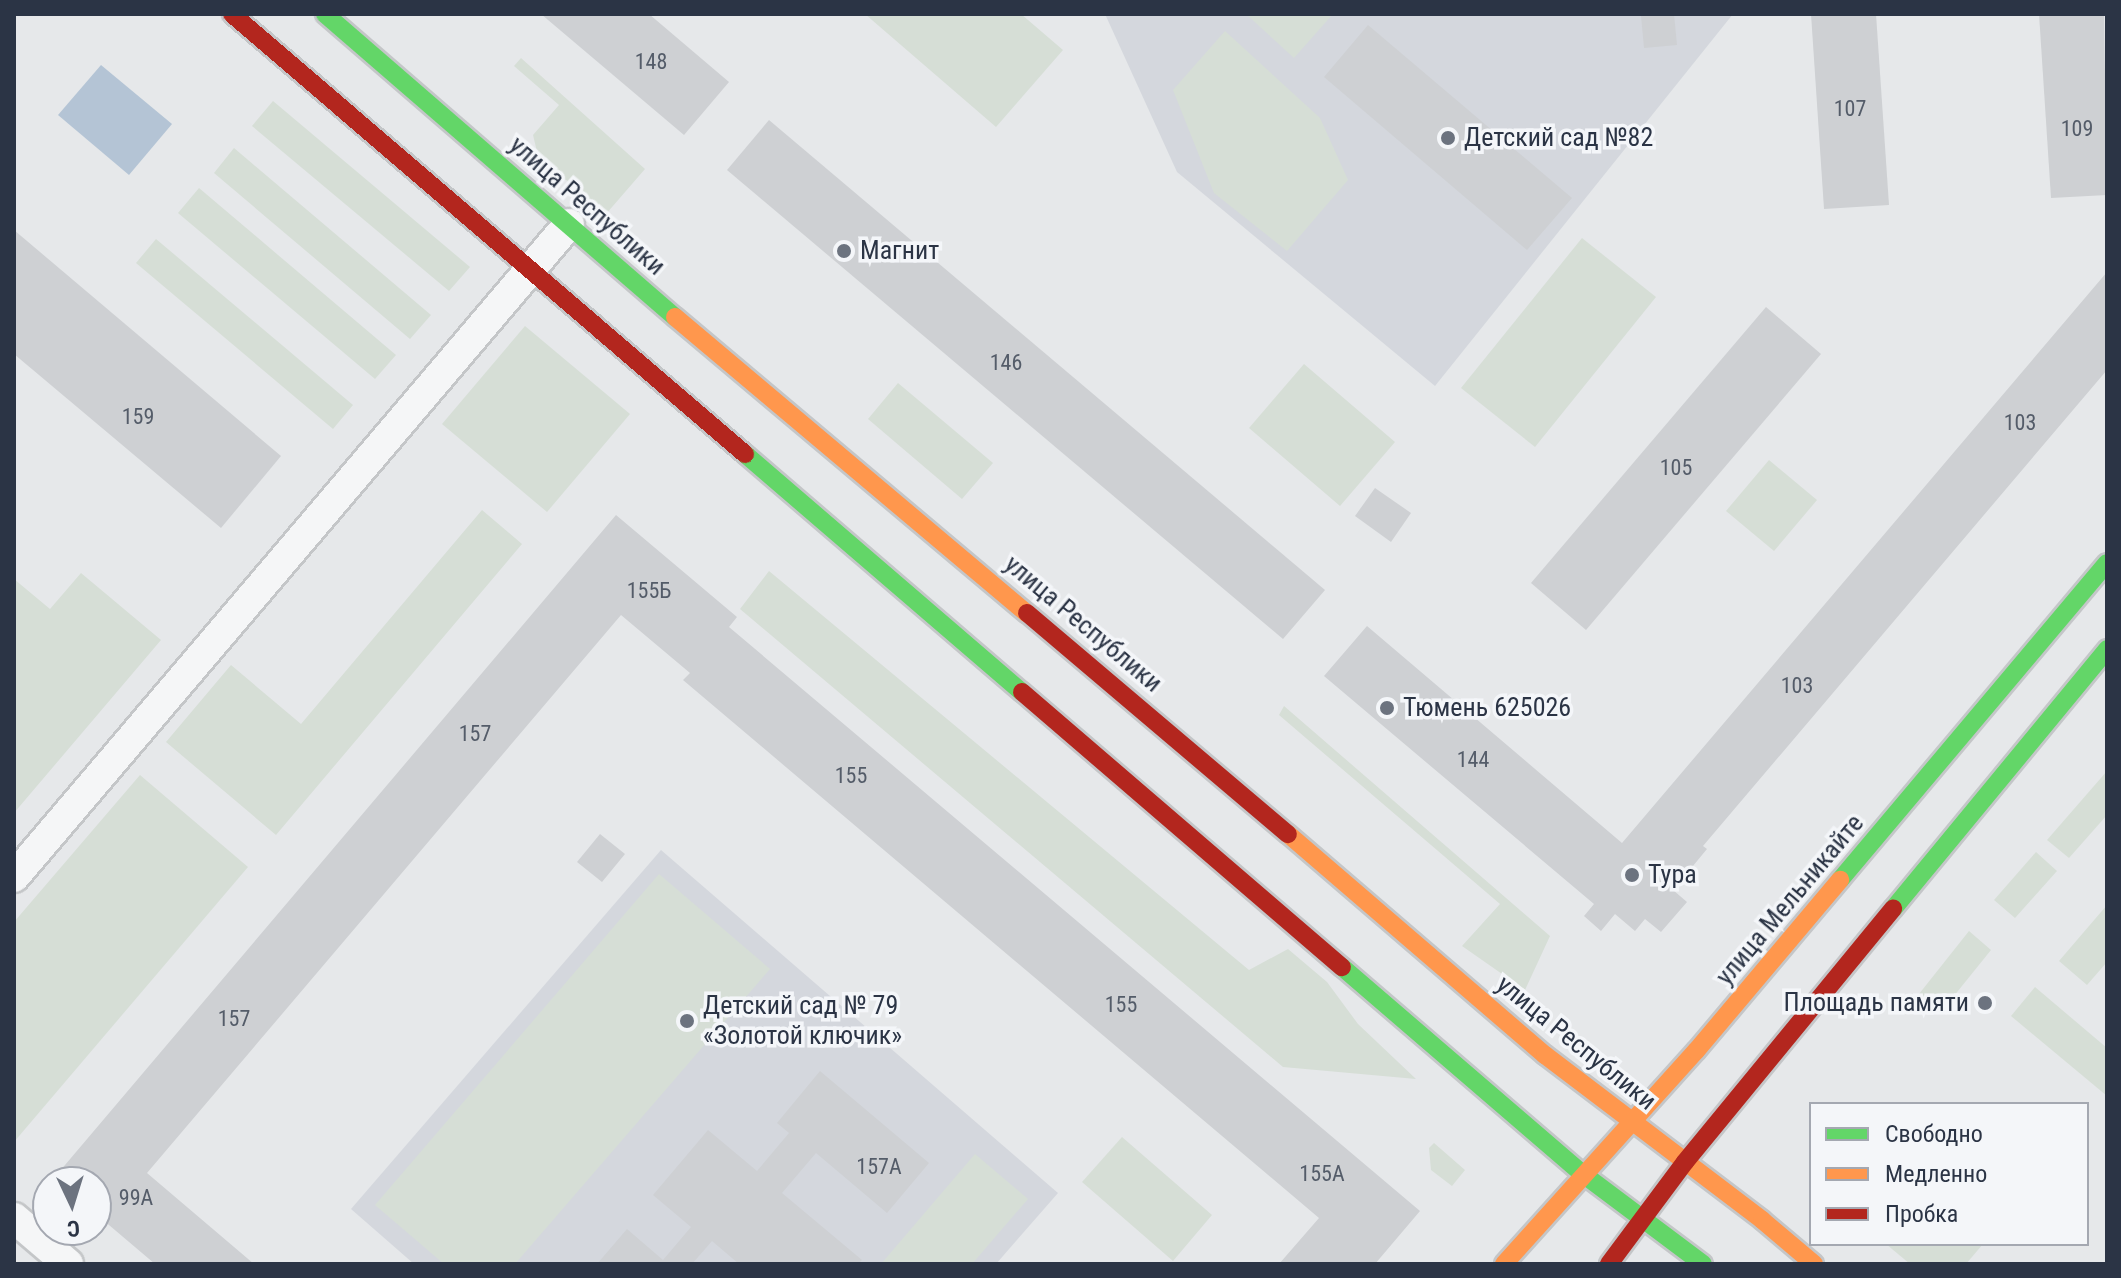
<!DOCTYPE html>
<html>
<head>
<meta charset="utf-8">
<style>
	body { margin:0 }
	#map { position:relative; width:2121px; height:1278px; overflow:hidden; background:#e6e8ea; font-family:"Roboto Condensed",sans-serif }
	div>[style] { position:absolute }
	.built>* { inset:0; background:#d4d7dd }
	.green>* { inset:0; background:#d6ded6 }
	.water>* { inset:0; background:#b4c4d5 }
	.building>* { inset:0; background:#ced0d3 }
	.roads { filter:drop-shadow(2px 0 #c4c6c8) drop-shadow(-2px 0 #c4c6c8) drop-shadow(0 2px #c4c6c8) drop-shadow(0 -2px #c4c6c8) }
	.street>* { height:30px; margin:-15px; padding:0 15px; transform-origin:15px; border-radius:15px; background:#f5f6f7 }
	.fast>* { height:18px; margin:-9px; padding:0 9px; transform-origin:9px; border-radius:9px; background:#63d668 }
	.slow>* { height:18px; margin:-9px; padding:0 9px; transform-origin:9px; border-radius:9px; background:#ff974d }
	.jam>* { height:18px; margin:-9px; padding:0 9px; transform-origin:9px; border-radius:9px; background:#b3261e }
	.dots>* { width:22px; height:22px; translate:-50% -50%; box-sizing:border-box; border:4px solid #f4f6f9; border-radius:50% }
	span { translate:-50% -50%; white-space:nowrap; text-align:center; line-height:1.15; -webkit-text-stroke:7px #f4f6f9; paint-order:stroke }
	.number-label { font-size:22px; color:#545c69 }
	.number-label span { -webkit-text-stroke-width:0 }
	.poi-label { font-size:26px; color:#2b3445 }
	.left { translate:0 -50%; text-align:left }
	.right { translate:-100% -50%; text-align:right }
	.street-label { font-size:26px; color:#2b3445 }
	.frame { position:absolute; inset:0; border:16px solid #2b3445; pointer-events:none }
	.legend { position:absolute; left:1809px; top:1102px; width:280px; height:144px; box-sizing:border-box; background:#f4f6f9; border:2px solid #a4a8b1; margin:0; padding:10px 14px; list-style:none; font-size:24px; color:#2b3445 }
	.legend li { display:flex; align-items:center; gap:16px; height:40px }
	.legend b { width:40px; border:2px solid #a4a8b1 }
	.north { position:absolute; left:32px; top:1166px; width:80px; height:80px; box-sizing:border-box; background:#f4f6f9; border:2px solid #a4a8b1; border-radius:50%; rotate:176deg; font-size:22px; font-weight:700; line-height:32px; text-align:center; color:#2b3445 }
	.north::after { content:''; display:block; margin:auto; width:28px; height:36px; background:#6c737f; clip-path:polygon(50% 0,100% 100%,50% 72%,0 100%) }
</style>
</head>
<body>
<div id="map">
	<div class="built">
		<i style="clip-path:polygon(1105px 14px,1733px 14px,1435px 386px,1177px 172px)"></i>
		<i style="clip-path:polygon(661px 850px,1058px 1193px,996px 1264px,414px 1264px,351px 1209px)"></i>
	</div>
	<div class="green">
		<i style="clip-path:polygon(865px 14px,1021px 14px,1063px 50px,996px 127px)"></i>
		<i style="clip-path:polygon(1246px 14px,1333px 14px,1294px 58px)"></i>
		<i style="clip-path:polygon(1225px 31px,1320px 118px,1348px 180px,1287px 251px,1214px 193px,1173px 90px)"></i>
		<i style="clip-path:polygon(521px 58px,645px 169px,606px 214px,538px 156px,533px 135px,559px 105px,514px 66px)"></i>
		<i style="clip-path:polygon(273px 101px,470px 267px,449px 291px,252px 126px)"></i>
		<i style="clip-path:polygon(234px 148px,431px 315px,410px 339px,214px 173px)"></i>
		<i style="clip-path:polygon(199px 188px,396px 355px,375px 379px,178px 213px)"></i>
		<i style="clip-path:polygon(1582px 238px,1656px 297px,1535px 447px,1461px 388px)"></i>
		<i style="clip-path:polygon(156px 239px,353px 405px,333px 429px,136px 263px)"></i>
		<i style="clip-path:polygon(525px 326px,630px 414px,547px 512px,442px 424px)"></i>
		<i style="clip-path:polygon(1304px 364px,1395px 442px,1340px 506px,1249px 428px)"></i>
		<i style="clip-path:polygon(898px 383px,993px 463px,962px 499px,868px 419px)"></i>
		<i style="clip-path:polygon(1769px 460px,1817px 500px,1774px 551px,1726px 511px)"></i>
		<i style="clip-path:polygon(482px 510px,522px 544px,276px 835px,166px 742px,231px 665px,301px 724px)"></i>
		<i style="clip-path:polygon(769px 571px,1249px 970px,1288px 949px,1327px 982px,1358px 1024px,1416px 1079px,1283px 1067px,740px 609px)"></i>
		<i style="clip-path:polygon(81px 573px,161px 640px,14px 813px,14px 579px,50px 609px)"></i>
		<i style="clip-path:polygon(1284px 706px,1550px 936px,1525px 990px,1462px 946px,1500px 904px,1279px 715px)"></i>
		<i style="clip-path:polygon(2107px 771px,2107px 815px,2069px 858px,2047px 840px)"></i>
		<i style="clip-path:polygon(140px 775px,248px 867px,14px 1142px,14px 922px)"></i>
		<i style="clip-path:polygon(2036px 852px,2057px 871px,2015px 918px,1994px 900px)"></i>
		<i style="clip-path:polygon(659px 874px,770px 969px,515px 1264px,444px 1264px,375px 1205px)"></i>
		<i style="clip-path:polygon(2107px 905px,2107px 962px,2087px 985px,2059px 961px)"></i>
		<i style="clip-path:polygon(1969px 931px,1991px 950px,1941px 1012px,1919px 994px)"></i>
		<i style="clip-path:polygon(2035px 987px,2107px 1048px,2107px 1096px,2011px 1016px)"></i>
		<i style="clip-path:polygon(1122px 1137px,1212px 1215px,1173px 1261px,1082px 1182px)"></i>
		<i style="clip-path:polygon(1434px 1143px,1465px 1170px,1452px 1186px,1431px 1170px,1429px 1148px)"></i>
		<i style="clip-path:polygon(975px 1154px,1028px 1199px,972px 1264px,881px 1264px)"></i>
		<i style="clip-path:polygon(1886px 1244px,1983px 1244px,1966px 1264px,1910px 1264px)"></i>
	</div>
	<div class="water">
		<i style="clip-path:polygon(101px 65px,172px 124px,129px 175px,58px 115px)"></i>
	</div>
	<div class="building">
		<i style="clip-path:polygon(541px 14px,649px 14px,729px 82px,684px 135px)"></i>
		<i style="clip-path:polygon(1669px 14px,1674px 14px,1677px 45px,1644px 48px,1641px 16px)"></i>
		<i style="clip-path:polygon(1811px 14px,1876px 14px,1889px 205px,1824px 209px)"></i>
		<i style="clip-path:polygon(2039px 14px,2104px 14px,2107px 195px,2051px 198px)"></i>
		<i style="clip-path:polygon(1368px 25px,1572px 198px,1527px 250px,1324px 77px)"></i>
		<i style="clip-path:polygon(769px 120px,1325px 590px,1283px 639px,727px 170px)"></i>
		<i style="clip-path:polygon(14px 230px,281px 456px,221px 528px,14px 354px)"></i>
		<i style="clip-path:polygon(2107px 272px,2107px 370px,1703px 846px,1707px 849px,1673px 890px,1687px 902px,1661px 932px,1645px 919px,1635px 931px,1615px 914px,1601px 931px,1584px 916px,1594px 904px,1324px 676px,1367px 626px,1622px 843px)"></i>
		<i style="clip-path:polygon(1766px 307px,1821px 354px,1586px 630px,1531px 583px)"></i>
		<i style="clip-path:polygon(1375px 488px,1411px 513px,1391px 542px,1355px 516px)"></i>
		<i style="clip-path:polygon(616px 515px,737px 617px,729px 627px,1420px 1211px,1375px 1264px,1279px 1264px,1319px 1218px,683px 680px,690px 673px,621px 615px,147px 1173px,254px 1264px,155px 1264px,96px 1214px,96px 1182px,58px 1182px,54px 1178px)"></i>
		<i style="clip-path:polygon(600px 834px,625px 854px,602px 882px,577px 862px)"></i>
		<i style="clip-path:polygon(820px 1071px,929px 1163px,887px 1213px,816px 1153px,782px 1193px,862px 1260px,858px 1264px,739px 1264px,712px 1241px,692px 1264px,597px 1264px,627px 1229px,663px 1260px,691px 1227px,653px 1195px,708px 1130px,757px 1171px,789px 1133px,777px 1123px)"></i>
	</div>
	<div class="roads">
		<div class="street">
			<i style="left:14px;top:877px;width:857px;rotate:-49.64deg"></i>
			<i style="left:14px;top:1218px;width:71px;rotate:40.4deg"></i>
		</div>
		<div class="fast">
			<i style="left:325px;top:14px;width:463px;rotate:40.9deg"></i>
			<i style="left:745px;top:454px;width:365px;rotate:40.7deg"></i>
			<i style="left:1840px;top:880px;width:414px;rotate:-49.9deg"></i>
			<i style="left:1893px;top:909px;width:337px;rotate:-50.5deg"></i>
			<i style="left:1342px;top:967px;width:318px;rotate:40.7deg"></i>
			<i style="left:1583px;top:1174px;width:150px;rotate:36.9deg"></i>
		</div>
		<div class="slow">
			<i style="left:675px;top:317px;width:460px;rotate:40.1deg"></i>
			<i style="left:1288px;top:834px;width:339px;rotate:40.7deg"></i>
			<i style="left:1545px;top:1055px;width:273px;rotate:37.2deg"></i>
			<i style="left:1762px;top:1220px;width:68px;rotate:40.2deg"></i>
			<i style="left:1504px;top:1264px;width:287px;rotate:-48deg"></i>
			<i style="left:1696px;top:1051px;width:224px;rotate:-49.9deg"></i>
		</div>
		<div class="jam">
			<i style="left:232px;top:14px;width:676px;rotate:40.62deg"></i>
			<i style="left:1027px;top:613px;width:342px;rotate:40.3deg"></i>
			<i style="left:1022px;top:692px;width:422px;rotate:40.7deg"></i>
			<i style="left:1609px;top:1264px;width:127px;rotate:-53.3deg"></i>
			<i style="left:1685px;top:1162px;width:328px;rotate:-50.6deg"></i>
		</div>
	</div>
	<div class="dots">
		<i style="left:1448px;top:138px;background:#6c737f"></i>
		<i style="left:844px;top:251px;background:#6c737f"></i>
		<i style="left:1387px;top:708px;background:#6c737f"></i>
		<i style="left:1632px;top:875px;background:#6c737f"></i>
		<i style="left:1985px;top:1003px;background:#6c737f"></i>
		<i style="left:687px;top:1021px;background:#6c737f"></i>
	</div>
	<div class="number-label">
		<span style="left:651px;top:62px">148</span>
		<span style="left:1850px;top:109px">107</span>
		<span style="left:2077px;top:129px">109</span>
		<span style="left:1006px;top:363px">146</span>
		<span style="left:138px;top:417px">159</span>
		<span style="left:2020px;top:423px">103</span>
		<span style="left:1676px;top:468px">105</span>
		<span style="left:649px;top:591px">155Б</span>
		<span style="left:1797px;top:686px">103</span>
		<span style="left:475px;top:734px">157</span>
		<span style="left:1473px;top:760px">144</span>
		<span style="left:851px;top:776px">155</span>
		<span style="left:1121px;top:1005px">155</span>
		<span style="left:234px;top:1019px">157</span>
		<span style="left:879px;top:1167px">157А</span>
		<span style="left:1322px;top:1174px">155А</span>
		<span style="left:136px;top:1198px">99А</span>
	</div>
	<div class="poi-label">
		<span class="left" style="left:1464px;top:138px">Детский сад №82</span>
		<span class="left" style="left:860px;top:251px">Магнит</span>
		<span class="left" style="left:1403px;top:708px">Тюмень 625026</span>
		<span class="left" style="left:1648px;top:875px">Тура</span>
		<span class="right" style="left:1969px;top:1003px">Площадь памяти</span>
		<span class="left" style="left:703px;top:1021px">Детский сад № 79<br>«Золотой ключик»</span>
	</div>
	<div class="street-label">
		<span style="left:587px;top:206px;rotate:41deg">улица Республики</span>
		<span style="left:1083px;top:624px;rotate:40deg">улица Республики</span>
		<span style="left:1790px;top:900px;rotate:-50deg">улица Мельникайте</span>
		<span style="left:1576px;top:1043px;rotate:39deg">улица Республики</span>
	</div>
	<div class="frame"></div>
	<ul class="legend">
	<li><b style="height:10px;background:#63d668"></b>Свободно</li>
	<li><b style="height:10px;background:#ff974d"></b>Медленно</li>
	<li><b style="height:10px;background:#b3261e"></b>Пробка</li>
	</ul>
	<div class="north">С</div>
</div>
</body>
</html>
